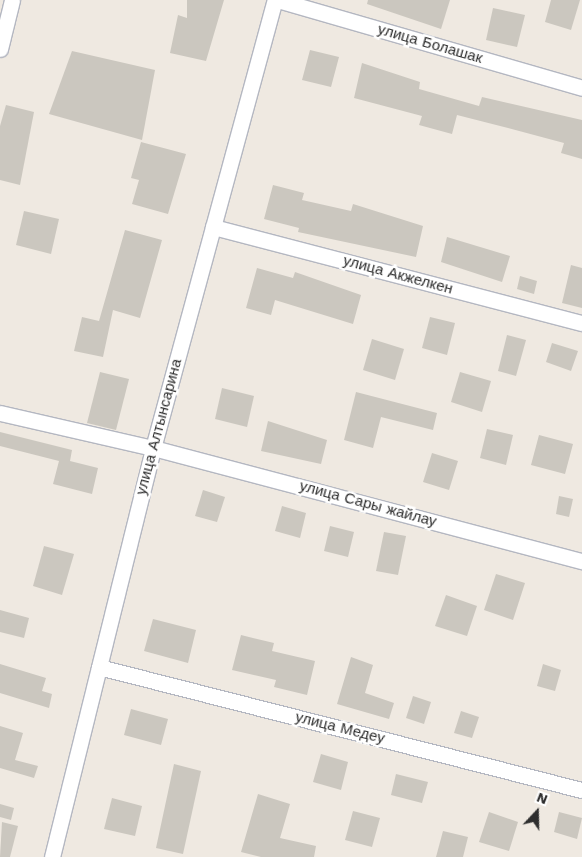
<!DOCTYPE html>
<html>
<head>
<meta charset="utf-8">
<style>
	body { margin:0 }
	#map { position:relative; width:582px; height:857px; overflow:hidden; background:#efe9e1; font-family:"Work Sans",sans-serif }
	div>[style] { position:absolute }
	.building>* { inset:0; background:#cbc7bf }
	.roads { filter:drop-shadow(1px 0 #b4b7c1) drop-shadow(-1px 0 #b4b7c1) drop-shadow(0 1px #b4b7c1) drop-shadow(0 -1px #b4b7c1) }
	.minor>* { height:15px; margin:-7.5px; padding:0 7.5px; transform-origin:7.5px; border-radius:7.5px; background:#fff }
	span { translate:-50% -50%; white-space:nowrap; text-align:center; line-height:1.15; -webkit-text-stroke:5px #fff; paint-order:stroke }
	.street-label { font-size:15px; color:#2e2e2e }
	.north { position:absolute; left:512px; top:787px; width:50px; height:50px; -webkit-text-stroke:4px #fff; paint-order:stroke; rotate:21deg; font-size:14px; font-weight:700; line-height:20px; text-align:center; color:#2e2e2e }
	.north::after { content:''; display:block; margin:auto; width:18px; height:22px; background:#2e2e2e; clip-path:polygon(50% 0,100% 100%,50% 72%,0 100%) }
</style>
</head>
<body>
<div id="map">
	<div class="building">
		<i style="clip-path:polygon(187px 0,224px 0,206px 61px,170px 53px,178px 15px,187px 18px)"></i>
		<i style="clip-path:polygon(368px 0,450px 0,441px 29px,367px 4px)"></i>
		<i style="clip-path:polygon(551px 0,580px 0,571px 30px,545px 22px)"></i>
		<i style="clip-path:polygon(493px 8px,525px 15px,517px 47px,486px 40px)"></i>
		<i style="clip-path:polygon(310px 50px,339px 57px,331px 87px,302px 80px)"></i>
		<i style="clip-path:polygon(72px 51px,155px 70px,142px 140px,49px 114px)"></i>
		<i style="clip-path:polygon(362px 63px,420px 82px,419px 89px,479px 106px,482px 97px,582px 120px,582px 159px,561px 153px,564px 143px,508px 128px,457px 115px,452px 134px,419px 125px,422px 116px,354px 98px)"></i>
		<i style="clip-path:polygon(6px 105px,34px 112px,20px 185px,0 180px,0 126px)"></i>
		<i style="clip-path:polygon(141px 142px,186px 154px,168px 214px,132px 204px,139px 180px,131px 178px)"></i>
		<i style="clip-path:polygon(273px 185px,304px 193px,302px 200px,351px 211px,353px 204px,423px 226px,416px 257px,298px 232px,299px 228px,264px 219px)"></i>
		<i style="clip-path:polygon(24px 211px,59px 219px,51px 254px,16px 245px)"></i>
		<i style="clip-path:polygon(125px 230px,162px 240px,140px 318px,113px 310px,103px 357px,74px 351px,82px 317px,99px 321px)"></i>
		<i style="clip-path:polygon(447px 237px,510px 256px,502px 282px,441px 262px)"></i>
		<i style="clip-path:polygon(571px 265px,582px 268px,582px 308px,562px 303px)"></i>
		<i style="clip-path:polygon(257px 268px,293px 278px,295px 272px,361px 295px,353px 324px,275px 300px,271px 315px,246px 308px)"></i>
		<i style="clip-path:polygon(520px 276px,537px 281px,534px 294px,517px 289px)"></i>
		<i style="clip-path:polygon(430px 317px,455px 323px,447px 355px,422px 348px)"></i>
		<i style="clip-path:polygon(507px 335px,526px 340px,516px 376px,498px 371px)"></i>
		<i style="clip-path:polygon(372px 339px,404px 349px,395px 380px,363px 370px)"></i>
		<i style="clip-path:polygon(552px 343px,578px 351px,571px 371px,546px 362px)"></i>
		<i style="clip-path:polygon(100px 372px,129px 379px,116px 430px,87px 423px)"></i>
		<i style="clip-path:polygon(460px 372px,491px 381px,482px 412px,451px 402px)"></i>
		<i style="clip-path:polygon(222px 388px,254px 396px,247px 427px,215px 419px)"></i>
		<i style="clip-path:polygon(356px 392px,437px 413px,433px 430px,381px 417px,373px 448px,344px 440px)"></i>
		<i style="clip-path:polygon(268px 421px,327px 440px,321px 464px,261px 451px)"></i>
		<i style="clip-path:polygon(487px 429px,513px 435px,506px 465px,480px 458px)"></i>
		<i style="clip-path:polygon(0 432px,72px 450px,70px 461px,98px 468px,92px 494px,53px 484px,59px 461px,0 446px)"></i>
		<i style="clip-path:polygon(539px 435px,573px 444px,565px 474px,531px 465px)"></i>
		<i style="clip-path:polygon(432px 453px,458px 461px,449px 490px,423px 482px)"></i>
		<i style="clip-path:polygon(203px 490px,225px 497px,217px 522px,195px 516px)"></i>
		<i style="clip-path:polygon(559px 496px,573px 499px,569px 517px,556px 514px)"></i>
		<i style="clip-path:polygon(282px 506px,306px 513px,300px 538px,275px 531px)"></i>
		<i style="clip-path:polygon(330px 526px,354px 532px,348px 557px,324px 551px)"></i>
		<i style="clip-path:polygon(384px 532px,406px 536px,398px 575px,376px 571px)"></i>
		<i style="clip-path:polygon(44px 546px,74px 554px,62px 595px,33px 586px)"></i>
		<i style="clip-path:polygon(496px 574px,525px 583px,513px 620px,484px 610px)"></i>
		<i style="clip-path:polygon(446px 595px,477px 606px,467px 636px,435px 626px)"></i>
		<i style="clip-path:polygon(0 610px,29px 618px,24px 638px,0 632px)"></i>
		<i style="clip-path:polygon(153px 619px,196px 630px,188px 663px,144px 651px)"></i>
		<i style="clip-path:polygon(241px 635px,274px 643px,272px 651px,315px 661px,307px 695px,274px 687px,276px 680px,232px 670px)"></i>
		<i style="clip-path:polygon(351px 657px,373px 665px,365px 693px,394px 703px,389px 719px,337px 704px)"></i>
		<i style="clip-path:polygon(0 664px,46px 678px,42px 691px,52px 694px,49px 708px,0 693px)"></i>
		<i style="clip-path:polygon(543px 664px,561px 670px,555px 691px,537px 686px)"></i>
		<i style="clip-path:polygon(413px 696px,431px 702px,424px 724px,406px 718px)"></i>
		<i style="clip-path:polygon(131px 709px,168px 719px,161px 745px,124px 735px)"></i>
		<i style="clip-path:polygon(461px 711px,479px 717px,472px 738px,454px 733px)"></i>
		<i style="clip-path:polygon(0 726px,23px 733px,15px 760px,38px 766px,34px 778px,0 768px)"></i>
		<i style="clip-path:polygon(321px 754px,348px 762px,341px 790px,313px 782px)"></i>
		<i style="clip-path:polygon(174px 764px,201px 771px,183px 854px,156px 848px)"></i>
		<i style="clip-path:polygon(396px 774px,428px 782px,422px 803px,391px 795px)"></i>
		<i style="clip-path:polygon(258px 794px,290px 804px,280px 838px,316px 846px,314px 857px,261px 857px,241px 852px)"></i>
		<i style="clip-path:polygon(112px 798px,142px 806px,135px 836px,104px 829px)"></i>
		<i style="clip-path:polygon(0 804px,14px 808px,11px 820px,0 817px)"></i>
		<i style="clip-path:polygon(353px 811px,380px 818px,372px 847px,345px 840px)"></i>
		<i style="clip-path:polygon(489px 812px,518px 822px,509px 851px,479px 842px)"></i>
		<i style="clip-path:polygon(559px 812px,582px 818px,577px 839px,554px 832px)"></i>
		<i style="clip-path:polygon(2px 822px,18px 826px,10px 857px,0 857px)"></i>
		<i style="clip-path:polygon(443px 831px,468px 837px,463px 857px,436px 857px)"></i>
	</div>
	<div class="roads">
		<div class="minor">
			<i style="left:278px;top:0;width:316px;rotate:16.1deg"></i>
			<i style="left:0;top:49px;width:50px;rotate:-76.2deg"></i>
			<i style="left:213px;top:227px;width:381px;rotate:14.6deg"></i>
			<i style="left:0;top:413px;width:157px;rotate:12.9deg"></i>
			<i style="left:153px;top:448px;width:444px;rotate:14.8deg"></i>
			<i style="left:99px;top:667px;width:498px;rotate:14.3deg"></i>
			<i style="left:52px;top:857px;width:421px;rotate:-76.1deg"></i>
			<i style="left:153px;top:448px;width:464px;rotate:-74.8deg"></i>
		</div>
	</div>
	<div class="street-label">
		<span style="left:430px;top:44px;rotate:16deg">улица Болашак</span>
		<span style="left:398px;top:275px;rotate:15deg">улица Акжелкен</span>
		<span style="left:159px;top:427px;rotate:-75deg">улица Алтынсарина</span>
		<span style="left:368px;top:504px;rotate:15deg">улица Сары жайлау</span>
		<span style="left:340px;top:728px;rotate:14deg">улица Медеу</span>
	</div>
	<div class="north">N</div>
</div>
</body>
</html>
